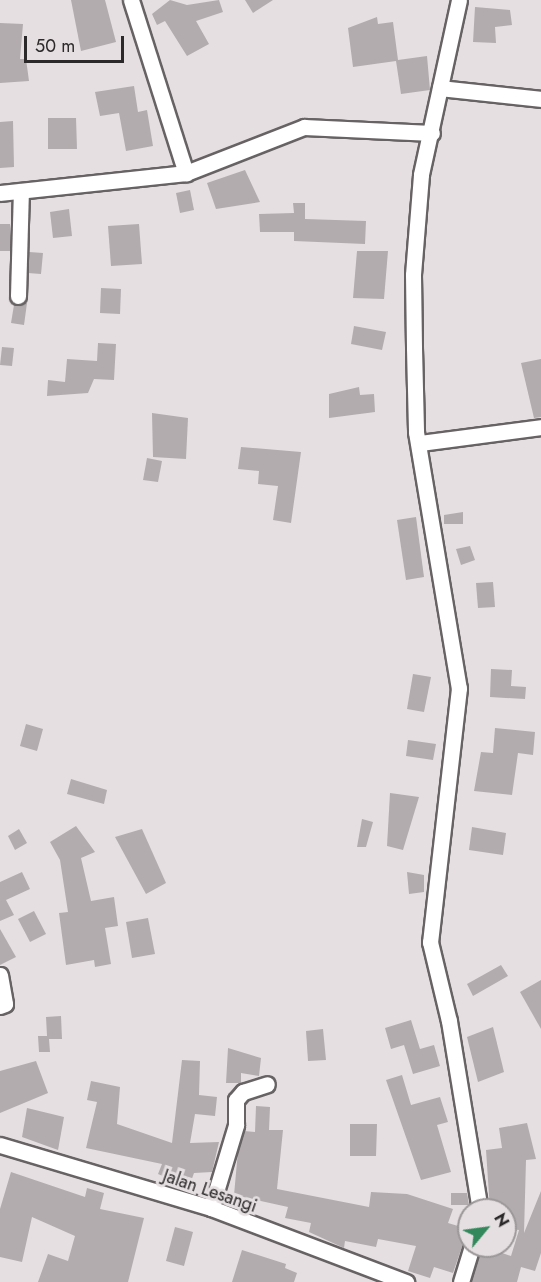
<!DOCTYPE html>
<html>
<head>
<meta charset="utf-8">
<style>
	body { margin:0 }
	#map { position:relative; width:541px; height:1282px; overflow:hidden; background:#e5dfe1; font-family:Jost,sans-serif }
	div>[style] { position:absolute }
	.building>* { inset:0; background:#b2acaf }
	.roads { filter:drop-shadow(2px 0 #676264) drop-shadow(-2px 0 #676264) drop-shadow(0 2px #676264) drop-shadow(0 -2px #676264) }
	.minor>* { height:15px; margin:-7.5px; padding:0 7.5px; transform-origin:7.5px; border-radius:7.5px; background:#fff }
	span { translate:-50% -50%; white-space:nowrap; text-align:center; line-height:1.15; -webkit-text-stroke:6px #e5dfe1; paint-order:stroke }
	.street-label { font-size:18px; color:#2b292a }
	.north { position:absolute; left:457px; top:1198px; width:60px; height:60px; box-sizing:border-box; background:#e5dfe1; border:2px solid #9b9698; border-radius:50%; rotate:61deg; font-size:16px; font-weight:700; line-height:24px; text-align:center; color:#2b292a }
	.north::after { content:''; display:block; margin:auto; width:21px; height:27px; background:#33885b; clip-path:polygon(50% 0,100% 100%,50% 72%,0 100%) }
	.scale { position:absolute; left:24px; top:36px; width:100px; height:27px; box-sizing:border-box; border:3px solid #2b292a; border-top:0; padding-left:8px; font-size:18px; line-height:21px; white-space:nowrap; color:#2b292a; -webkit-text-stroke:4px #e5dfe1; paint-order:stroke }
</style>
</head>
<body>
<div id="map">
	<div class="building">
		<i style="clip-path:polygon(71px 0,105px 0,116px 42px,81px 51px)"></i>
		<i style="clip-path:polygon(170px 0,187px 5px,219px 0,223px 12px,196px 21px,209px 44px,187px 56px,165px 21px,157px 25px,152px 14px)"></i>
		<i style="clip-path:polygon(245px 0,273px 0,253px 13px)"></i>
		<i style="clip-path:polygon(475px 7px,510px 10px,512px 25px,495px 27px,496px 43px,473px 42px)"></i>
		<i style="clip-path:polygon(377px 17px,378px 24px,393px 22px,398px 60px,427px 56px,430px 90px,401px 94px,396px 61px,353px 67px,348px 28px)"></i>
		<i style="clip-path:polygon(0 23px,23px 24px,20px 59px,26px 59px,29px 81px,0 83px)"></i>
		<i style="clip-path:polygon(134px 86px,138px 112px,147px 110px,153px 146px,126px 151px,119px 113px,100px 116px,95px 92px)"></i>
		<i style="clip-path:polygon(48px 118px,76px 118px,77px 149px,48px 149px)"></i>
		<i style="clip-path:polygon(13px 121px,14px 167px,0 168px,0 122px)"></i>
		<i style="clip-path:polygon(245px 170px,260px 202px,216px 209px,207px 183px)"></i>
		<i style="clip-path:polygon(190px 190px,194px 210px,180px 213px,176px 193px)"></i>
		<i style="clip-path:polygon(293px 203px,305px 203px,305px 219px,366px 221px,365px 244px,294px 241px,294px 232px,260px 232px,259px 214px,294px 213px)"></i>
		<i style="clip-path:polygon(69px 209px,72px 236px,53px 238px,50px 212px)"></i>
		<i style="clip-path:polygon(0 224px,10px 224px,10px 251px,0 251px)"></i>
		<i style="clip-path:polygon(139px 224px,142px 264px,111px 266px,108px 226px)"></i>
		<i style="clip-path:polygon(357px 251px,388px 251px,384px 299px,353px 298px)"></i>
		<i style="clip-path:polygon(29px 252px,43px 253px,41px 274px,28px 273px)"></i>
		<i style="clip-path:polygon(101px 288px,121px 289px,120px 314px,100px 313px)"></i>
		<i style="clip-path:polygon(27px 303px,24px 325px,11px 323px,14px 305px)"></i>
		<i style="clip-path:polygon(354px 326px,386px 332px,382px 350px,351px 344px)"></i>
		<i style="clip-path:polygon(98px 343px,116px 344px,114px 380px,94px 379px,88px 393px,47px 396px,48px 380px,65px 382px,67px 359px,97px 361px)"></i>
		<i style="clip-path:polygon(2px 347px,14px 348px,12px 366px,0 365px)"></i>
		<i style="clip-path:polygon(541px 359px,541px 417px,534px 418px,521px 363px)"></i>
		<i style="clip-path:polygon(359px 387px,360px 395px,374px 394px,375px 412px,329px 418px,329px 394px)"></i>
		<i style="clip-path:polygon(152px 413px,188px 418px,186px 459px,153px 457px)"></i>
		<i style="clip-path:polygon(241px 447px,301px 452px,291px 523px,273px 520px,278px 486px,258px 484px,259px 471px,238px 469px)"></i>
		<i style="clip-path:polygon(147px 458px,162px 461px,158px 482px,143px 480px)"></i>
		<i style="clip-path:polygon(463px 512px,463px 524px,444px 524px,444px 515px)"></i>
		<i style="clip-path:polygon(416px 517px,424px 577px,406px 580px,397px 520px)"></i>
		<i style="clip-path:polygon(470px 546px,475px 560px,461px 565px,456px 549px)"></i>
		<i style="clip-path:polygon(493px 582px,495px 607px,478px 608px,476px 583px)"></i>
		<i style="clip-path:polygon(491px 669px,512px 670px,511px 686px,526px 687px,525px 699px,490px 697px)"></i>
		<i style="clip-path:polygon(413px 674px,431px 677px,424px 712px,407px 709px)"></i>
		<i style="clip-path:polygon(26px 724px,43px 729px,37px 751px,20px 746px)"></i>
		<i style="clip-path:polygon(495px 728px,535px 732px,533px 755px,518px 753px,512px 795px,474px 791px,481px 752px,493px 753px)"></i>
		<i style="clip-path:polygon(408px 740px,436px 744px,433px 760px,406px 756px)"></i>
		<i style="clip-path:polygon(71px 779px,107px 790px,104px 804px,67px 794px)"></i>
		<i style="clip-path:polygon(390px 793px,419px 797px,403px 850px,387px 846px)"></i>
		<i style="clip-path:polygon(362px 819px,373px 822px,366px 847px,357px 847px)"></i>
		<i style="clip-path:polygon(76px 826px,95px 852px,81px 858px,91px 901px,114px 897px,118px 926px,105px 928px,111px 964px,95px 967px,94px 960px,66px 965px,59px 913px,68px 912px,60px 860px,50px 842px)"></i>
		<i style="clip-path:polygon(472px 827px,506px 833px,503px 855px,469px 850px)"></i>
		<i style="clip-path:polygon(19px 829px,27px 843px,15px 850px,8px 836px)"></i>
		<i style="clip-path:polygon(142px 829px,166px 883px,146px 894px,115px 837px)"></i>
		<i style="clip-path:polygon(22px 872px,30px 889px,6px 900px,14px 915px,0 921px,0 882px)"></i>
		<i style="clip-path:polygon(407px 872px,424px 875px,424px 892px,409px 894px)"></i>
		<i style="clip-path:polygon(34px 911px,46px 934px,30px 942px,18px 919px)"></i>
		<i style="clip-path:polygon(148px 918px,155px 954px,132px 958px,126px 922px)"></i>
		<i style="clip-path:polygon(0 929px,16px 957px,0 965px)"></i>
		<i style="clip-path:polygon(501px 965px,508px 976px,473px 996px,467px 984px)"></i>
		<i style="clip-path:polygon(541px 980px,541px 1029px,520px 992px)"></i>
		<i style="clip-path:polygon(61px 1016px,62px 1039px,49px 1039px,50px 1052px,39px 1052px,38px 1036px,47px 1036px,46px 1017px)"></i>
		<i style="clip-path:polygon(411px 1020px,420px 1049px,434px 1045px,440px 1066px,413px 1074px,404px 1045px,391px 1049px,385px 1028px)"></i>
		<i style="clip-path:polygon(493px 1027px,504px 1072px,478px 1082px,467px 1037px)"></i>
		<i style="clip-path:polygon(323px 1029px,326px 1060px,308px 1061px,306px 1031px)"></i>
		<i style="clip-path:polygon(228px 1048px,261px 1058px,259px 1076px,241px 1073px,241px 1083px,226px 1083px)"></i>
		<i style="clip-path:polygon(182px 1060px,200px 1061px,199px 1095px,217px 1097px,215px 1116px,195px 1114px,190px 1143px,219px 1142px,212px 1172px,194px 1173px,189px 1187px,158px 1174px,162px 1164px,86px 1148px,97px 1102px,87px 1100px,91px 1081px,120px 1087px,117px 1124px,172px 1143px)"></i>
		<i style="clip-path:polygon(36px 1061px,48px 1093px,0 1113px,0 1071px)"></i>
		<i style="clip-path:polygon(402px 1075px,411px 1105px,440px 1097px,448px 1122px,437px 1125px,451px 1172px,421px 1180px,386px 1080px)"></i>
		<i style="clip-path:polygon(256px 1106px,270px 1107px,269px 1130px,283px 1130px,277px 1189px,369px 1207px,371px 1192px,407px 1194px,453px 1209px,448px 1223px,468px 1229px,453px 1273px,434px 1267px,430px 1278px,408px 1271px,416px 1246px,378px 1239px,376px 1247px,345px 1241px,344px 1248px,309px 1232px,311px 1223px,285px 1218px,288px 1207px,234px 1195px,238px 1151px,244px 1131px,255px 1132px)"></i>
		<i style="clip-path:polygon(27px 1108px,64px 1117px,58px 1150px,22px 1137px)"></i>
		<i style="clip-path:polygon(527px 1123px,536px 1159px,526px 1160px,524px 1233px,541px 1191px,541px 1253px,535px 1271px,521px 1267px,517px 1282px,471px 1282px,482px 1246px,511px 1256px,519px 1230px,505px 1228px,505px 1210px,490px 1210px,486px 1150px,502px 1148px,499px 1128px)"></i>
		<i style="clip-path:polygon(350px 1124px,377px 1124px,376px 1156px,350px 1156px)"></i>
		<i style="clip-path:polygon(11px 1172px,85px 1197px,87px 1188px,104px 1193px,100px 1209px,144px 1218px,128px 1282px,38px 1282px,48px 1254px,68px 1261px,75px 1236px,32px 1217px,22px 1262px,0 1257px,0 1209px)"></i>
		<i style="clip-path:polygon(451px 1193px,467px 1193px,469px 1205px,451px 1205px)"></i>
		<i style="clip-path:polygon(175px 1227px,193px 1232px,184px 1266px,166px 1261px)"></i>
		<i style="clip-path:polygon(242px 1250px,286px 1264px,285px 1268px,297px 1273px,294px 1282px,232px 1282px)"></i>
	</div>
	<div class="roads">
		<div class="minor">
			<i style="left:131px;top:0;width:182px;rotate:72.4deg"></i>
			<i style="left:459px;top:0;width:179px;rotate:102.3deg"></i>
			<i style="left:421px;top:175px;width:100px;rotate:94.6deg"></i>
			<i style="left:413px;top:275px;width:73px;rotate:89.2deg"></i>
			<i style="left:414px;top:348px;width:84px;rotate:88.6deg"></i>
			<i style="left:416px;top:432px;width:260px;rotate:80.5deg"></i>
			<i style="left:459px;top:688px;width:256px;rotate:96.5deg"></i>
			<i style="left:430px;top:942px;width:81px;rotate:76.5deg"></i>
			<i style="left:449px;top:1021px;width:192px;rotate:80.7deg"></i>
			<i style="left:440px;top:88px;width:102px;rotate:6.2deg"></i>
			<i style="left:0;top:193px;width:187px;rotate:-6.1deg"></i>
			<i style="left:186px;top:173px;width:127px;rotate:-21.3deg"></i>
			<i style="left:304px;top:127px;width:128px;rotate:2.7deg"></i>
			<i style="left:18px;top:296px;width:105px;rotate:-88.4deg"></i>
			<i style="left:420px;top:443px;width:122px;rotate:-7.5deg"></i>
			<i style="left:0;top:975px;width:29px;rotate:80deg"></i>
			<i style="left:5px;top:1004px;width:5px;rotate:158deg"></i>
			<i style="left:0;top:1145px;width:220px;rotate:16.6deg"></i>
			<i style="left:211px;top:1208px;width:209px;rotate:20.8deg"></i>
			<i style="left:211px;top:1208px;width:87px;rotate:-73.2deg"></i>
			<i style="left:236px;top:1125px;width:25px;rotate:-90deg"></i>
			<i style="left:236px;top:1100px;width:11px;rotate:-49deg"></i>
			<i style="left:243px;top:1092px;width:25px;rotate:-18deg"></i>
			<i style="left:461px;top:1282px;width:38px;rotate:-73deg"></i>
		</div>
	</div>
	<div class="street-label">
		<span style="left:210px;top:1191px;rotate:19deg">Jalan Lesangi</span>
	</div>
	<div class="north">N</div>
	<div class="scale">50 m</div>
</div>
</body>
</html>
